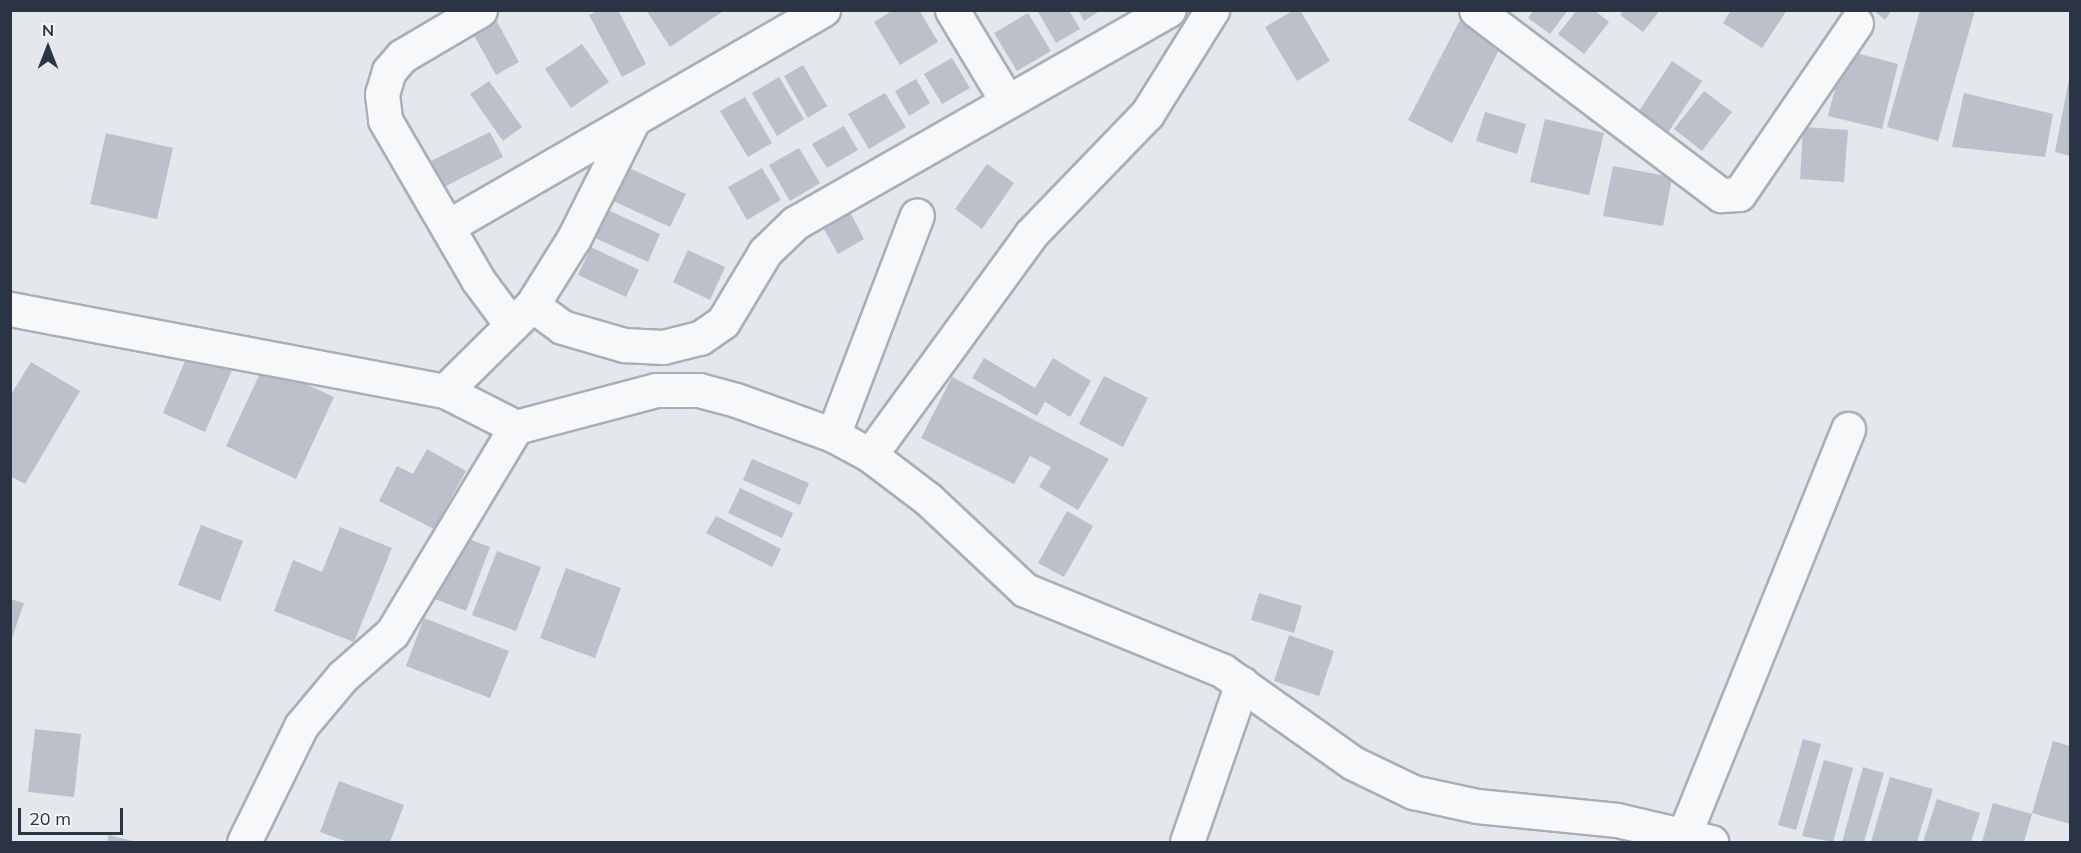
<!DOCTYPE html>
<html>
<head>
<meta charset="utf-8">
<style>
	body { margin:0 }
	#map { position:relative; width:2081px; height:853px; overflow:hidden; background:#e4e7ec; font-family:Mulish,sans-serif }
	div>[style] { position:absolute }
	.building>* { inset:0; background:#bbc0ca }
	.roads { filter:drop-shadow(2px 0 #a9aeb7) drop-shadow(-2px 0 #a9aeb7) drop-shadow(0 2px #a9aeb7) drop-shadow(0 -2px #a9aeb7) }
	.minor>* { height:33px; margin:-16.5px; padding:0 16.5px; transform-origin:16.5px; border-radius:16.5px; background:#f7f8fa }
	span { translate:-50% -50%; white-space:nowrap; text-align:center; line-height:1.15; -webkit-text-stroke:4.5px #f4f6f9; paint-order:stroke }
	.frame { position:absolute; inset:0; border:12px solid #2b3445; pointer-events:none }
	.north { position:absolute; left:18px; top:18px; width:60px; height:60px; -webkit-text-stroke:4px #f4f6f9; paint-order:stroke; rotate:0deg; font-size:16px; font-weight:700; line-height:24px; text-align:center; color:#2b3445 }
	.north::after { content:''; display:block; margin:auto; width:21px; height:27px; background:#2b3445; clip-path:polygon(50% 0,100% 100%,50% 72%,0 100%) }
	.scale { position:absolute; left:18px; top:808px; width:105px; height:27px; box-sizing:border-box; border:3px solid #2b3445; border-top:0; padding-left:8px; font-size:18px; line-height:21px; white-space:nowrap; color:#2b3445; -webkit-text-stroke:4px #f4f6f9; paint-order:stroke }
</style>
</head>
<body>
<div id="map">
	<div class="building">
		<i style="clip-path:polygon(599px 10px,618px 10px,646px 64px,622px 77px,589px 15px)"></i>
		<i style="clip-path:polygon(646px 10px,725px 10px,670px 47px)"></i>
		<i style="clip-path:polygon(893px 10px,919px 10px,938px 42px,900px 65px,874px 22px)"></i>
		<i style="clip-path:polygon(1037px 10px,1069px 10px,1080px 29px,1056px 43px)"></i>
		<i style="clip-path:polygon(1078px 10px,1101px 10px,1084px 21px)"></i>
		<i style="clip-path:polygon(1294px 10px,1300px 10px,1330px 61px,1297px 81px,1265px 27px)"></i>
		<i style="clip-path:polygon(1534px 10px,1568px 10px,1550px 34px,1528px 18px)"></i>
		<i style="clip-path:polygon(1577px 10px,1594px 10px,1609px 22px,1584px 54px,1558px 34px)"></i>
		<i style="clip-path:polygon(1624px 10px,1660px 10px,1643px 32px,1620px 15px)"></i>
		<i style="clip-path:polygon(1731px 10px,1787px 10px,1762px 48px,1723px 23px)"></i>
		<i style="clip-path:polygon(1873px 10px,1892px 10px,1885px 20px)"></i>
		<i style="clip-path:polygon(1920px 10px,1975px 10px,1938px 141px,1887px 127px)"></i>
		<i style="clip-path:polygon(491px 11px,519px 62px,496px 75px,467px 23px)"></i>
		<i style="clip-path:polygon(1028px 13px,1051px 51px,1017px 71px,994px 33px)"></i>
		<i style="clip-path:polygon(1460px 20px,1503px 42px,1452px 143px,1408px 120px)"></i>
		<i style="clip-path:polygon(582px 44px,609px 82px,571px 108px,545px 69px)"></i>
		<i style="clip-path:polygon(1845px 50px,1898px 64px,1882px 129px,1828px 116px)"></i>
		<i style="clip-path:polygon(952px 58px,970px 88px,942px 104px,924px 74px)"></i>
		<i style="clip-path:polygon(1672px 61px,1702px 81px,1667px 134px,1637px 114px)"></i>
		<i style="clip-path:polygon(803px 65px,827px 106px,808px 118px,784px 76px)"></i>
		<i style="clip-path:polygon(779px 77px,804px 119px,777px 136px,752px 93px)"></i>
		<i style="clip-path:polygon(916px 79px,930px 103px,909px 116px,895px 91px)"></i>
		<i style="clip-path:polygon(2069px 79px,2070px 80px,2070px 156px,2055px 152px)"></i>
		<i style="clip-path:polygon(489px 81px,522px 127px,503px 141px,470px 94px)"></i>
		<i style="clip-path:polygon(1704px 91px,1732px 112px,1702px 151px,1674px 129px)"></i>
		<i style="clip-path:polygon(885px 93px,906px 127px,869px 149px,848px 114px)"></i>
		<i style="clip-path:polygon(1964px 93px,2053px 114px,2045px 157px,1952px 147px)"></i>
		<i style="clip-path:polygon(745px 97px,772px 143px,748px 157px,720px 111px)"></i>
		<i style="clip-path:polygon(1485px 112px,1526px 124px,1517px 154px,1476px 141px)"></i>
		<i style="clip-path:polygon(1545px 119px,1604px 133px,1589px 195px,1530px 182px)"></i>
		<i style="clip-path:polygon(844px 126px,858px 150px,827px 168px,812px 144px)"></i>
		<i style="clip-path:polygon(1803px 127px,1848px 130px,1844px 182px,1800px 179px)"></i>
		<i style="clip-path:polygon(490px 132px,503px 157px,444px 187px,431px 161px)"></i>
		<i style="clip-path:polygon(106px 133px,173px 148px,157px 219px,90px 204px)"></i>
		<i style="clip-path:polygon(799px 148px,820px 183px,790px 201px,769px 165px)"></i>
		<i style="clip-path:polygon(987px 164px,1014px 183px,982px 229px,955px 209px)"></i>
		<i style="clip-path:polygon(1613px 166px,1672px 177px,1663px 226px,1603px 216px)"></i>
		<i style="clip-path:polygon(627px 167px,686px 194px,670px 227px,611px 200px)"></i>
		<i style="clip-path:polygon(762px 168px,781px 200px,747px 220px,728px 187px)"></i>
		<i style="clip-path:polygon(608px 210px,660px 234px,648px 262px,595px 238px)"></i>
		<i style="clip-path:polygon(849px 210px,864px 239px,838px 254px,821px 224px)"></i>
		<i style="clip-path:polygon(591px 247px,639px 270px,626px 297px,578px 275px)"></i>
		<i style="clip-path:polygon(688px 250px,725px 267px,710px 300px,673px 282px)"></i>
		<i style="clip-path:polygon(189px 352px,232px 370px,205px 432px,163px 413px)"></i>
		<i style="clip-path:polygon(984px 358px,1035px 388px,1053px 358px,1091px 381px,1070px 417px,1045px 402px,1037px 416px,972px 378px)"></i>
		<i style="clip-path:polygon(31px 362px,80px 391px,25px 484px,10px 476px,10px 396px)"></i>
		<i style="clip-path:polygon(264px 365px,334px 397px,296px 479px,226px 446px)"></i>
		<i style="clip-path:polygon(1104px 376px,1148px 398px,1123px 447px,1079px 424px)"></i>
		<i style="clip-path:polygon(952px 377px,1109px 459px,1078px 510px,1039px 487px,1051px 467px,1030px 456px,1014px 484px,921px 438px)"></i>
		<i style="clip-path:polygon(427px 449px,466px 471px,434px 529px,379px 501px,397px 466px,413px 474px)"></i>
		<i style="clip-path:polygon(752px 459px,809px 483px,800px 505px,743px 480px)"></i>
		<i style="clip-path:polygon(740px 488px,793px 513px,782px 538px,728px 513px)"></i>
		<i style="clip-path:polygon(1067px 511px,1093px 526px,1064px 577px,1038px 563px)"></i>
		<i style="clip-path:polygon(716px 516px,781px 549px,772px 567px,706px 533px)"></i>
		<i style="clip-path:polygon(201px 525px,243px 541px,220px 601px,178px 585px)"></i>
		<i style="clip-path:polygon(340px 527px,392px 548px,354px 642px,274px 611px,293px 560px,322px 572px)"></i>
		<i style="clip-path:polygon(458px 535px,490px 547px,466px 611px,435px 599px)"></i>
		<i style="clip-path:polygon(497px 551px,541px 567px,516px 631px,472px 615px)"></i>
		<i style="clip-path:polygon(566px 568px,621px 588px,595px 658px,540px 638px)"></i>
		<i style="clip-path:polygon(1259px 593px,1302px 606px,1294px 633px,1251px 620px)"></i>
		<i style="clip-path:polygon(10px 599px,24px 603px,11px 641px,10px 641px)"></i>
		<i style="clip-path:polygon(424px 618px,509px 651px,490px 698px,406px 666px)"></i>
		<i style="clip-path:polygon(1289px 635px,1334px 651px,1319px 696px,1274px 681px)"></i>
		<i style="clip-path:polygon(35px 729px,81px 734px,74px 797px,28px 792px)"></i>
		<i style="clip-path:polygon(1803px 739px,1821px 744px,1796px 830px,1778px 825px)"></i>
		<i style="clip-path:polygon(2053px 741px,2070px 746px,2070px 824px,2032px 813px)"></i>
		<i style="clip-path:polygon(1824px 760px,1853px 768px,1833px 842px,1802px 836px)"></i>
		<i style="clip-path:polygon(1863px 767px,1884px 773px,1864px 842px,1842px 842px)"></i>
		<i style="clip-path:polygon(1890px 777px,1933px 789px,1917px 842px,1871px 842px)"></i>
		<i style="clip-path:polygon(339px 781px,404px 805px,390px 842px,348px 842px,320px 832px)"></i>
		<i style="clip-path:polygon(1937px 799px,1980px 813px,1971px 842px,1923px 842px)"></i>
		<i style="clip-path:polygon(1993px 803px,2032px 814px,2024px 842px,1982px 842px)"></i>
		<i style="clip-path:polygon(109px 835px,136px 842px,107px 842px)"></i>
	</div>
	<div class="roads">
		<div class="minor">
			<i style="left:480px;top:10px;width:91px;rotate:149.5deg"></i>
			<i style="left:402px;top:56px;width:20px;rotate:131deg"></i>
			<i style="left:389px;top:71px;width:24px;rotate:107deg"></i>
			<i style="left:382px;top:94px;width:26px;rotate:83deg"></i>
			<i style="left:385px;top:120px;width:185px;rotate:59.8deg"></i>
			<i style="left:478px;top:280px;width:54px;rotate:53.3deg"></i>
			<i style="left:952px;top:10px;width:106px;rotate:58.9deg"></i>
			<i style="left:1476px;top:10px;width:307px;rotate:37.1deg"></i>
			<i style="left:1721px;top:195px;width:18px;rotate:-3deg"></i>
			<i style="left:1739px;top:194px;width:207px;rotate:-55.6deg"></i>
			<i style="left:450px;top:225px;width:431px;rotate:-30deg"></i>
			<i style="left:532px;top:305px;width:37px;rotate:36deg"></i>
			<i style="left:562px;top:327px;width:65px;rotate:16.2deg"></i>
			<i style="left:624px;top:345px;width:39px;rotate:3deg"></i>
			<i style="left:663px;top:347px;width:38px;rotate:-14deg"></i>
			<i style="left:700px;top:338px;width:28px;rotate:-35deg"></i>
			<i style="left:723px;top:322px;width:82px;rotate:-59deg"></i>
			<i style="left:765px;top:252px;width:42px;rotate:-44deg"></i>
			<i style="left:795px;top:223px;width:430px;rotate:-29.7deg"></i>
			<i style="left:10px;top:309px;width:443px;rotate:10.7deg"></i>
			<i style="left:445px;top:391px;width:80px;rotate:26.9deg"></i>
			<i style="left:516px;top:427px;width:145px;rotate:-14.8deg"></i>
			<i style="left:656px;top:390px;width:43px"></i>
			<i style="left:699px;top:390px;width:38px;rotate:15deg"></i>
			<i style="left:736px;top:400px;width:103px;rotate:19.8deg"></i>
			<i style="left:833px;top:435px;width:42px;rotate:28.4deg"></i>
			<i style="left:870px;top:455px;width:73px;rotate:37.2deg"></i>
			<i style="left:928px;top:499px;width:133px;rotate:43.2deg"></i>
			<i style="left:1025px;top:590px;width:214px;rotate:22.2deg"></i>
			<i style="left:1223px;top:671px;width:159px;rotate:35.3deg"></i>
			<i style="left:1353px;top:763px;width:67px;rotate:25.8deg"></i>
			<i style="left:1413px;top:792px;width:66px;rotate:12.3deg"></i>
			<i style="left:1477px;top:806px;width:141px;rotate:5.7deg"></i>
			<i style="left:1617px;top:820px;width:97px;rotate:13.2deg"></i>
			<i style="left:445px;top:391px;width:122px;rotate:-44.7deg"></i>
			<i style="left:532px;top:305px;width:79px;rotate:-57.9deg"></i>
			<i style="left:574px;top:238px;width:130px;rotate:-63.4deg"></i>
			<i style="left:833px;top:435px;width:235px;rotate:-69.1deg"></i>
			<i style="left:870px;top:455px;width:273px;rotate:-53.9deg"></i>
			<i style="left:1031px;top:234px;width:167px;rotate:-46deg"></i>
			<i style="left:1147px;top:114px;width:123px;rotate:-58deg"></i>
			<i style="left:1684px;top:835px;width:438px;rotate:-68deg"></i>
			<i style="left:244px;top:842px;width:129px;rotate:-63.8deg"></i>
			<i style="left:301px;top:726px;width:65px;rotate:-50deg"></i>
			<i style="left:343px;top:676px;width:65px;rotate:-41.3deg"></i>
			<i style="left:392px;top:633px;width:240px;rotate:-59deg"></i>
			<i style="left:1187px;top:842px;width:168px;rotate:-70.9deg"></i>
		</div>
	</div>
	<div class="frame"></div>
	<div class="north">N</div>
	<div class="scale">20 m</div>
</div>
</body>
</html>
